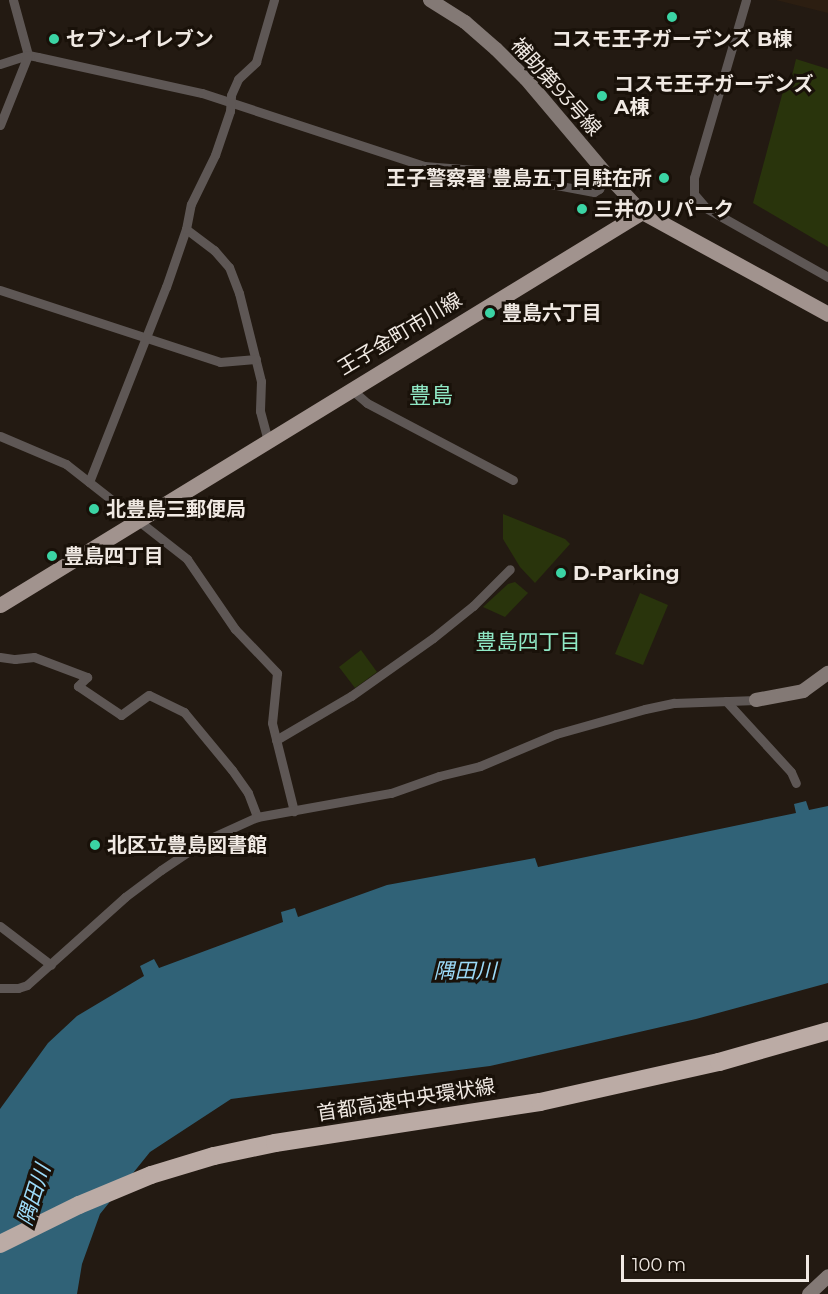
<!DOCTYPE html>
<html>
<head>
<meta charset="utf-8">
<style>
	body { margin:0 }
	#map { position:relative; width:828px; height:1294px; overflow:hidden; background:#231a12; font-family:Montserrat,"Noto Sans JP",sans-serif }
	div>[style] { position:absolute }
	.built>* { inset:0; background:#2c1e11 }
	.green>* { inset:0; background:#29340c }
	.water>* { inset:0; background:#306277 }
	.street>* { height:9px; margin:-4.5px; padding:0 4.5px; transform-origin:4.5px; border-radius:4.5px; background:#5e5755 }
	.secondary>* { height:14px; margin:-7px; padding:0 7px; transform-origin:7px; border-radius:7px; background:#837975 }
	.primary>* { height:15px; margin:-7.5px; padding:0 7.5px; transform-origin:7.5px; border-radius:7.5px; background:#a1938e }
	.highway>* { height:18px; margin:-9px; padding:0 9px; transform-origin:9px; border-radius:9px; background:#bbaba5 }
	.dots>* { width:16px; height:16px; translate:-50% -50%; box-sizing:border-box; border:3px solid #191109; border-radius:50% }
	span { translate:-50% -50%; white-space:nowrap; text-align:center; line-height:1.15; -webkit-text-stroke:6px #191109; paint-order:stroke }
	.poi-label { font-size:20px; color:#f0e9e3; font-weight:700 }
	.left { translate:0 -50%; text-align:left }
	.right { translate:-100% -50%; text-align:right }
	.street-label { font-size:20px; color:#f0e9e3 }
	.neighbourhood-label { font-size:21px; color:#90e9c6 }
	.water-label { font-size:21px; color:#9cdaf8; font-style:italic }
	.quarter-label { font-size:22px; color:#90e9c6 }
	.scale { position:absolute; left:621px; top:1255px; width:188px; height:27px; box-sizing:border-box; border:3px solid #f0e9e3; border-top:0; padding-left:8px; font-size:18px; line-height:21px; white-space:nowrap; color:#f0e9e3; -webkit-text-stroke:4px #191109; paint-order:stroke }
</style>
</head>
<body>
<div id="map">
	<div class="built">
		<i style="clip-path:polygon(776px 0,828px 0,828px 13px)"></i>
	</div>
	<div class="green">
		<i style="clip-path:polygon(796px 59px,828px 69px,828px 247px,753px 203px,786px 80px,791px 80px)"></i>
		<i style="clip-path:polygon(503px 514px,565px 539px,570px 544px,535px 583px,520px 567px,503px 539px)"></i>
		<i style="clip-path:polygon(515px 582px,528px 593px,505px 617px,483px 607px,508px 584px)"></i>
		<i style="clip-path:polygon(640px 593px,668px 605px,643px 665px,615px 654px)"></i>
		<i style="clip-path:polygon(361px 650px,377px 672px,355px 688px,339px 667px)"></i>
	</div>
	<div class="water">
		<i style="clip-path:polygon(806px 801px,809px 810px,828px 806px,828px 983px,696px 1019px,490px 1066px,231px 1099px,150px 1152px,100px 1214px,82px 1264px,77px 1294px,0 1294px,0 1109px,48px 1043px,77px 1016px,144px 976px,140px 966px,154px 959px,159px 968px,283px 922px,281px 912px,295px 908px,298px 917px,387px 885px,535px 858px,538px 867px,796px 813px,794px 804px)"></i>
	</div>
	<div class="street">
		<i style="left:13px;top:0;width:57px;rotate:74.7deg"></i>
		<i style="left:746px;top:0;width:185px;rotate:106.3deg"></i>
		<i style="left:694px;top:178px;width:16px;rotate:90deg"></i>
		<i style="left:694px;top:194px;width:18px;rotate:49deg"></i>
		<i style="left:706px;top:208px;width:140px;rotate:29.5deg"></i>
		<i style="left:0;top:64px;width:29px;rotate:-18deg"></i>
		<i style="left:28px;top:55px;width:10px;rotate:11deg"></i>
		<i style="left:38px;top:57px;width:168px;rotate:12.4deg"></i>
		<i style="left:202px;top:93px;width:234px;rotate:18.2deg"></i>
		<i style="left:424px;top:166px;width:51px;rotate:4.5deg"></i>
		<i style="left:475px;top:170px;width:121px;rotate:10.5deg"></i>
		<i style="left:594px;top:192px;width:6px;rotate:-31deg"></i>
		<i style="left:599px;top:189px;width:16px;rotate:-60deg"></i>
		<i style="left:0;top:125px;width:75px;rotate:-68.2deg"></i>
		<i style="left:186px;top:229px;width:35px;rotate:37deg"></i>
		<i style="left:214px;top:250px;width:23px;rotate:49deg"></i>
		<i style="left:229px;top:267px;width:28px;rotate:69deg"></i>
		<i style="left:239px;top:293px;width:91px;rotate:76deg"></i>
		<i style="left:261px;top:381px;width:30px;rotate:92deg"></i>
		<i style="left:260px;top:411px;width:30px;rotate:75deg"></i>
		<i style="left:0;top:290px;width:231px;rotate:18.1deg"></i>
		<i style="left:220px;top:362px;width:36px;rotate:-5deg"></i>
		<i style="left:351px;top:389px;width:21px;rotate:41deg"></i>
		<i style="left:367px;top:403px;width:165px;rotate:27.8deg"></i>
		<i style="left:0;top:436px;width:72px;rotate:23deg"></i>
		<i style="left:66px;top:464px;width:154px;rotate:38.1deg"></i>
		<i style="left:187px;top:559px;width:85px;rotate:55.6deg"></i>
		<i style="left:235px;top:629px;width:61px;rotate:46.3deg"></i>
		<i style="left:277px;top:673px;width:50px;rotate:95.7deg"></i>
		<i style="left:272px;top:723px;width:91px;rotate:76deg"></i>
		<i style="left:89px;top:482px;width:210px;rotate:-68.5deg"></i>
		<i style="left:166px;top:287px;width:61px;rotate:-71deg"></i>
		<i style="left:186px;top:229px;width:25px;rotate:-79deg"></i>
		<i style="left:191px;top:204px;width:55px;rotate:-63.9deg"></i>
		<i style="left:215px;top:155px;width:46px;rotate:-71.2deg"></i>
		<i style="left:230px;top:111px;width:16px;rotate:-86deg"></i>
		<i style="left:231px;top:95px;width:17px;rotate:-66deg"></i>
		<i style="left:238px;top:79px;width:25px;rotate:-43deg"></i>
		<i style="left:256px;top:62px;width:65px;rotate:-73.8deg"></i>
		<i style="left:0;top:657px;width:15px;rotate:8deg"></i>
		<i style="left:15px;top:659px;width:19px;rotate:-6deg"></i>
		<i style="left:34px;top:657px;width:57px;rotate:20.7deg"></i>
		<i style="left:87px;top:677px;width:13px;rotate:135deg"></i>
		<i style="left:78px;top:686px;width:52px;rotate:34deg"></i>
		<i style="left:121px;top:715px;width:34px;rotate:-36deg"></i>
		<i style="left:149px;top:695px;width:39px;rotate:26deg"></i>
		<i style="left:184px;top:712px;width:75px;rotate:50.4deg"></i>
		<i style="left:232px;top:770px;width:28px;rotate:55deg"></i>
		<i style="left:248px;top:793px;width:26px;rotate:69deg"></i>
		<i style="left:726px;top:701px;width:96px;rotate:47.5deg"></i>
		<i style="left:791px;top:772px;width:12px;rotate:66deg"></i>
		<i style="left:276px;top:740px;width:87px;rotate:-30.4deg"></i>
		<i style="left:351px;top:696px;width:100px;rotate:-35.3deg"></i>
		<i style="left:433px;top:638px;width:51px;rotate:-38.7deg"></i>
		<i style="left:473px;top:606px;width:52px;rotate:-45deg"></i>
		<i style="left:0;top:926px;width:64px;rotate:37.4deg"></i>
		<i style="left:0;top:988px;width:18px"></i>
		<i style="left:18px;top:988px;width:9px;rotate:-18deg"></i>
		<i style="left:27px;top:985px;width:132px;rotate:-41.9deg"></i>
		<i style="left:125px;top:897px;width:45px;rotate:-36.9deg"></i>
		<i style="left:161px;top:870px;width:52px;rotate:-34deg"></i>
		<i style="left:204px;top:841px;width:58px;rotate:-24.4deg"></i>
		<i style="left:257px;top:817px;width:136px;rotate:-10.2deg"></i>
		<i style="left:391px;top:793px;width:51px;rotate:-19.5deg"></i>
		<i style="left:439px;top:776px;width:42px;rotate:-13.7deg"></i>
		<i style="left:480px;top:766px;width:82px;rotate:-22.8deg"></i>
		<i style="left:556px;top:734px;width:92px;rotate:-15.7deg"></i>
		<i style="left:645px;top:709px;width:30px;rotate:-12deg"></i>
		<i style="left:674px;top:703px;width:82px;rotate:-2.1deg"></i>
	</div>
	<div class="secondary">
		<i style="left:430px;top:0;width:41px;rotate:32.2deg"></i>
		<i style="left:465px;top:22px;width:41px;rotate:41.1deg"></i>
		<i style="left:496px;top:49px;width:42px;rotate:45deg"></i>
		<i style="left:526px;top:79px;width:126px;rotate:49.8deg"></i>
		<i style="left:607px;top:175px;width:51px;rotate:46.6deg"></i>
		<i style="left:756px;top:700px;width:48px;rotate:-10.8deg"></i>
		<i style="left:803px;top:691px;width:31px;rotate:-36deg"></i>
		<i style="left:809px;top:1294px;width:26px;rotate:-43deg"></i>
	</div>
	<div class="primary">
		<i style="left:0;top:605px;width:753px;rotate:-31.47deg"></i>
		<i style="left:642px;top:212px;width:212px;rotate:28.7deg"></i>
	</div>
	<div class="highway">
		<i style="left:0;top:1244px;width:88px;rotate:-26.3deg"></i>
		<i style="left:79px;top:1205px;width:78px;rotate:-22.6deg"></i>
		<i style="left:151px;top:1175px;width:66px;rotate:-16.8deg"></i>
		<i style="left:214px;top:1156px;width:62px;rotate:-12deg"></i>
		<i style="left:275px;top:1143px;width:268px;rotate:-8.8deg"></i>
		<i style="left:540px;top:1102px;width:183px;rotate:-12.6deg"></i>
		<i style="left:719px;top:1062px;width:113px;rotate:-15.9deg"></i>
	</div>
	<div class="dots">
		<i style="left:672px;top:17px;background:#3bd4a4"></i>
		<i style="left:54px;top:39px;background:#3bd4a4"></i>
		<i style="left:602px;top:96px;background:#3bd4a4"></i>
		<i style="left:664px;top:178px;background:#3bd4a4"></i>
		<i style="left:582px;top:209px;background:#3bd4a4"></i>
		<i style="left:490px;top:313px;background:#3bd4a4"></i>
		<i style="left:94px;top:509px;background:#3bd4a4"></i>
		<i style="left:52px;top:556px;background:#3bd4a4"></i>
		<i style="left:561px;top:573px;background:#3bd4a4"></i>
		<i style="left:95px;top:845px;background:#3bd4a4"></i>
	</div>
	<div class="poi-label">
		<span class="left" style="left:66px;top:39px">セブン-イレブン</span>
		<span style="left:672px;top:39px">コスモ王子ガーデンズ B棟</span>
		<span class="left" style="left:614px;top:96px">コスモ王子ガーデンズ<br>A棟</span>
		<span class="right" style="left:652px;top:178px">王子警察署 豊島五丁目駐在所</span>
		<span class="left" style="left:594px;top:209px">三井のリパーク</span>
		<span class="left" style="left:502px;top:313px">豊島六丁目</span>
		<span class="left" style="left:106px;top:509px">北豊島三郵便局</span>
		<span class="left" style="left:64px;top:556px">豊島四丁目</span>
		<span class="left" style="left:573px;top:573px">D-Parking</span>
		<span class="left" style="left:107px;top:845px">北区立豊島図書館</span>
	</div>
	<div class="street-label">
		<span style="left:556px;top:87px;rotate:48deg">補助第93号線</span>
		<span style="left:400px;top:334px;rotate:-31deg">王子金町市川線</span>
		<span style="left:406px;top:1100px;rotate:-9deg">首都高速中央環状線</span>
	</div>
	<div class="neighbourhood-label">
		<span style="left:528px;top:642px">豊島四丁目</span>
	</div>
	<div class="water-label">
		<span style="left:465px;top:971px">隅田川</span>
		<span style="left:34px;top:1195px;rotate:-72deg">隅田川</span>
	</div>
	<div class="quarter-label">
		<span style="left:431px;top:396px">豊島</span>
	</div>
	<div class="scale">100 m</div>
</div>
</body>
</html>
